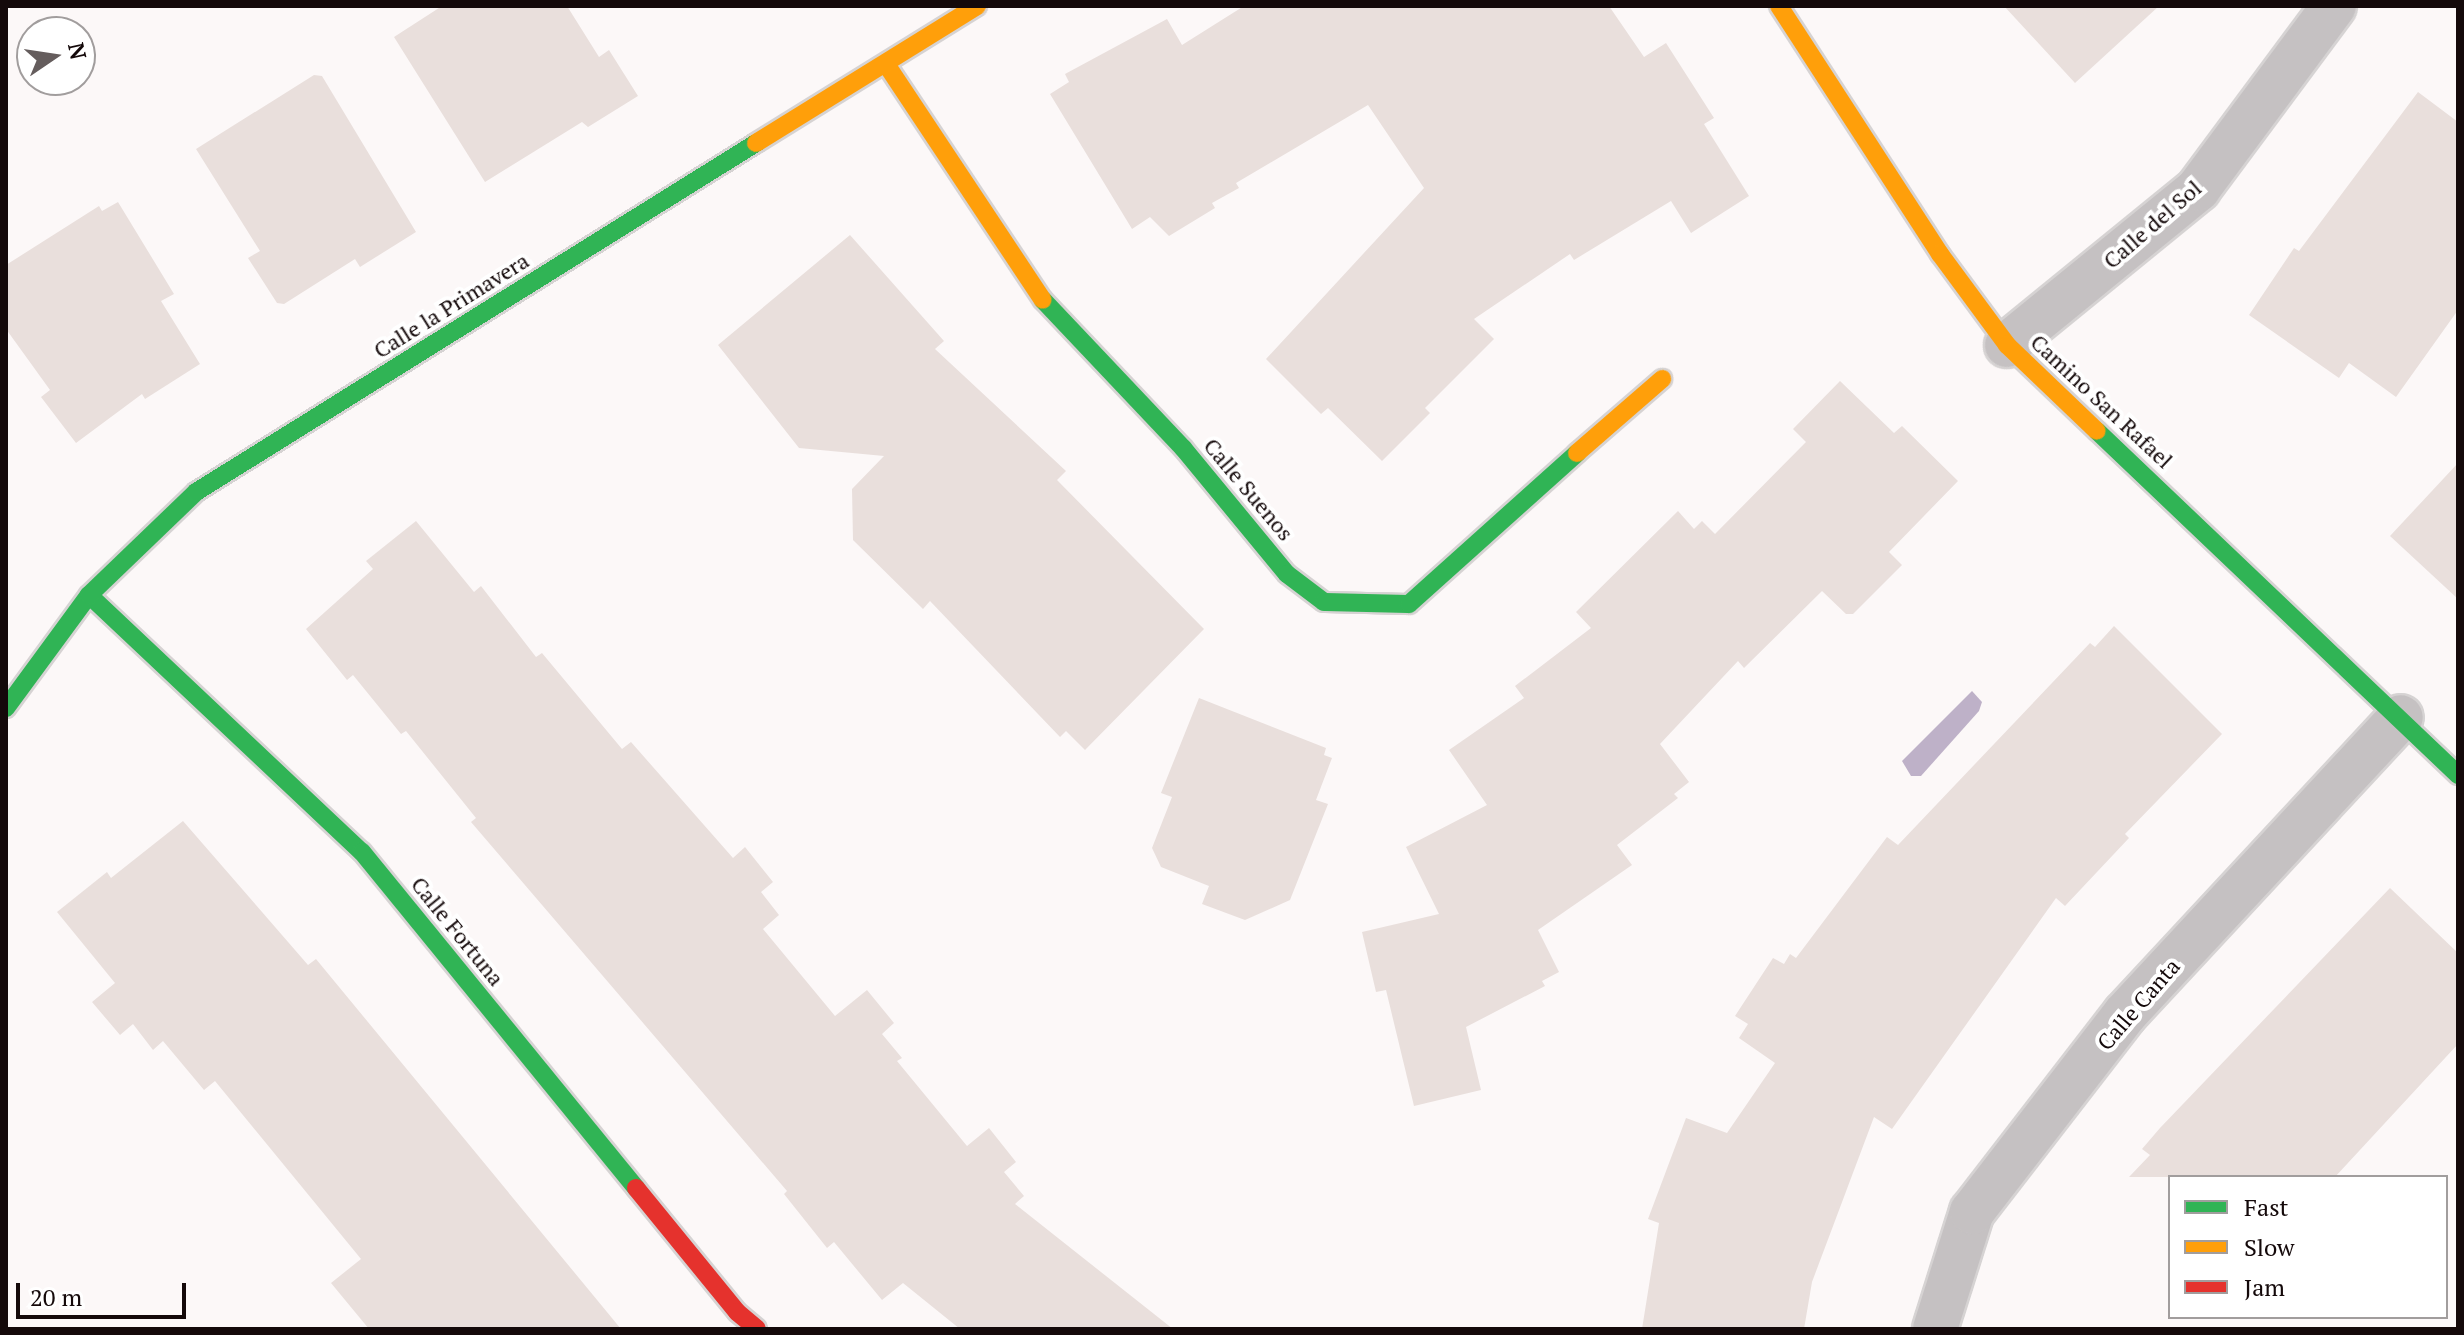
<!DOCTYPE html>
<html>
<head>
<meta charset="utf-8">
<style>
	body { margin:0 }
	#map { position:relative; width:2464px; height:1335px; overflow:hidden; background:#fcf8f8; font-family:"PT Serif",serif }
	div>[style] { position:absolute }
	.water>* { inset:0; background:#beb1c8 }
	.building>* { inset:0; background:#e9dfdc }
	.roads { filter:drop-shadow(2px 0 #d6d3d3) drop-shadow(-2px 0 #d6d3d3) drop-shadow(0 2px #d6d3d3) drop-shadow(0 -2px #d6d3d3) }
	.street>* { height:44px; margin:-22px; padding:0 22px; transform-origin:22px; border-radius:22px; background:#c5c1c2 }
	.fast>* { height:18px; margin:-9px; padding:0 9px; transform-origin:9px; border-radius:9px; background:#30b455 }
	.slow>* { height:18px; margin:-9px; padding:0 9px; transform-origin:9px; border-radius:9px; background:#ff9f0a }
	.jam>* { height:18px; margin:-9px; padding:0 9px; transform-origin:9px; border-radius:9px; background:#e5322d }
	span { translate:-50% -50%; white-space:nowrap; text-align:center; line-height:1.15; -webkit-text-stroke:8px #fff; paint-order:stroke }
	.street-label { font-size:22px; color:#14090a }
	.frame { position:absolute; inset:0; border:8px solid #14090a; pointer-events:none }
	.legend { position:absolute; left:2168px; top:1175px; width:280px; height:144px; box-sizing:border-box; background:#fff; border:2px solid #a19d9d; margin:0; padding:10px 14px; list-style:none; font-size:24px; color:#14090a }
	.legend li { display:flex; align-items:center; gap:16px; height:40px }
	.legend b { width:40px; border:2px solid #a19d9d }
	.north { position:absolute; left:16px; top:16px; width:80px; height:80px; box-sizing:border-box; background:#fff; border:2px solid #a19d9d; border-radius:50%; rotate:77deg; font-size:22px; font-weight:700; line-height:32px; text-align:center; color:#14090a }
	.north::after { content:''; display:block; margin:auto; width:28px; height:36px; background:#655d5d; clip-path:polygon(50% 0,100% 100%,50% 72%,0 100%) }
	.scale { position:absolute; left:16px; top:1283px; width:170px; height:36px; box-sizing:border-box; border:4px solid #14090a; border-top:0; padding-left:10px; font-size:24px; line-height:28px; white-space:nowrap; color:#14090a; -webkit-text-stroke:6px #fff; paint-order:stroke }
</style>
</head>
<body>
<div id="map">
	<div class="water">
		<i style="clip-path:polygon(1972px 691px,1982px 702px,1979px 711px,1921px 776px,1911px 776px,1902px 761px)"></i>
	</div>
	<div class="building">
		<i style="clip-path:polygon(442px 6px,567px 6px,599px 57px,609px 50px,638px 96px,588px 127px,582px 122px,485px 182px,394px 37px)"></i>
		<i style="clip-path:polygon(1244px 6px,1609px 6px,1644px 57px,1666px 43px,1714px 118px,1704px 124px,1749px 196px,1691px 233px,1671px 201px,1574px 260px,1570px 254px,1474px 319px,1494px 339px,1425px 408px,1430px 413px,1382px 461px,1328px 408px,1321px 414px,1266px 359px,1424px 188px,1368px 105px,1236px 183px,1239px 188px,1212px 203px,1215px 208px,1169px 236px,1150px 217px,1132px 229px,1050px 94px,1069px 82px,1065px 74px,1167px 19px,1182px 45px)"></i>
		<i style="clip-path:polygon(2004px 6px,2159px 6px,2075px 83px)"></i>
		<i style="clip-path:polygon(314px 75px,322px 76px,416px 232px,360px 267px,355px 259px,284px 304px,277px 303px,248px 258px,260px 251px,196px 149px)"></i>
		<i style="clip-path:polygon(2418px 92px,2458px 122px,2458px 310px,2396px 397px,2349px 363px,2339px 378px,2249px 315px,2294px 248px,2299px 251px)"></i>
		<i style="clip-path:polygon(118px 202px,174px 294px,161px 301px,200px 364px,145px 399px,142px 394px,76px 443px,41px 397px,50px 390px,6px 329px,6px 265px,99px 206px,102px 211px)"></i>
		<i style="clip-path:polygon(850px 235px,944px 341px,935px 349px,1066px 471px,1057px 480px,1204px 629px,1085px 750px,1066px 731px,1060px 737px,930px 601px,923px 609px,853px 540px,852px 489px,884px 456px,799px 448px,718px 345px)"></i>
		<i style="clip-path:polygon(1840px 381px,1894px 433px,1902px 426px,1958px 481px,1889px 552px,1902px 565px,1853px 614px,1846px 614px,1822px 591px,1744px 668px,1738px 661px,1660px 744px,1689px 782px,1674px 794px,1678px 798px,1617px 845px,1632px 865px,1538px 930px,1559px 972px,1542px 981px,1545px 986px,1466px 1027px,1481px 1090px,1414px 1106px,1386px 990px,1376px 992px,1362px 932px,1439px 914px,1406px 847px,1487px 805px,1449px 750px,1524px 698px,1515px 686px,1591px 628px,1576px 612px,1678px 511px,1694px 529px,1702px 521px,1715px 534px,1806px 442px,1793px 429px)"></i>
		<i style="clip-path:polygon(2458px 463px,2458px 599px,2390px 536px)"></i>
		<i style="clip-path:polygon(416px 521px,474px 592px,481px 586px,536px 657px,542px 653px,622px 749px,631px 742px,733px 858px,745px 847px,773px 882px,761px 892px,779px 915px,763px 929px,835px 1016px,867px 990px,894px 1023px,882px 1034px,902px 1058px,897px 1061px,967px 1146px,989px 1128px,1016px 1162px,1004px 1172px,1024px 1196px,1015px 1204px,1173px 1329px,960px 1329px,903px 1283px,882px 1300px,834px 1242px,827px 1248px,784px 1194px,787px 1191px,471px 822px,476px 818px,406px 731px,401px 734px,353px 675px,347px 680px,306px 629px,373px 569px,366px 561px)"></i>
		<i style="clip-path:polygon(2114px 626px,2222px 734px,2125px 834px,2129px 838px,2065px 906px,2056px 898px,1892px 1129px,1874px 1117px,1812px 1282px,1804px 1329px,1642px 1329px,1659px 1223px,1648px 1219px,1686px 1118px,1727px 1133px,1775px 1063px,1739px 1038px,1748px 1024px,1735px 1016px,1773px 958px,1784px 964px,1790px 954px,1796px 958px,1887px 837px,1898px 845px,2090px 643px,2095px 647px)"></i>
		<i style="clip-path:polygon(1199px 698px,1326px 748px,1324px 755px,1332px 758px,1316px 800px,1328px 804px,1290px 900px,1245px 920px,1202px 904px,1209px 886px,1161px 867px,1152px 848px,1172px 797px,1161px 793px)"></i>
		<i style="clip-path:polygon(183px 821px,308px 965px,316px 959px,621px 1329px,369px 1329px,331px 1283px,361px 1259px,215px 1081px,204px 1090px,163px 1041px,153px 1050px,133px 1024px,120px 1035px,92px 1002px,115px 983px,57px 912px,107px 872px,111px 878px)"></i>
		<i style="clip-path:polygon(2390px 888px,2458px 953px,2458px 1044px,2335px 1177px,2129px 1177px,2150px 1155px,2142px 1149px,2160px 1128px)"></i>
	</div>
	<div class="roads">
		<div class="street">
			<i style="left:2007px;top:345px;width:247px;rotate:-39.2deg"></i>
			<i style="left:2198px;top:189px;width:228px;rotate:-53.4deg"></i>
			<i style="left:1935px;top:1329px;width:123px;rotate:-72.5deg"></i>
			<i style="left:1972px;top:1212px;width:250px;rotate:-52.3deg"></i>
			<i style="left:2125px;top:1014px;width:405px;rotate:-47.1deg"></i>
		</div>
		<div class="fast">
			<i style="left:1043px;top:300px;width:204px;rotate:46.6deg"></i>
			<i style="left:1183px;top:448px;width:163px;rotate:50.5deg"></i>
			<i style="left:1287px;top:574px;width:46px;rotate:37.1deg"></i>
			<i style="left:1324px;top:602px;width:85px;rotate:1.3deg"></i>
			<i style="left:1409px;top:604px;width:226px;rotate:-41.9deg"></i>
			<i style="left:2097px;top:431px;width:499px;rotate:43.6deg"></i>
			<i style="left:89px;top:595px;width:375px;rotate:43.3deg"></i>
			<i style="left:362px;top:852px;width:434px;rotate:50.8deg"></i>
			<i style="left:6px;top:708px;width:140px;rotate:-53.7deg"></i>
			<i style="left:89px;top:595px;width:149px;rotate:-43.9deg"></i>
			<i style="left:196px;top:492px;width:660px;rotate:-31.93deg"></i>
		</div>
		<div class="slow">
			<i style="left:1779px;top:6px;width:296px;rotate:57deg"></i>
			<i style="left:1940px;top:254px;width:113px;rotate:53.6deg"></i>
			<i style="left:2007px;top:345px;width:124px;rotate:43.7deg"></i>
			<i style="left:886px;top:64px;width:283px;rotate:56.4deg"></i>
			<i style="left:756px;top:143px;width:260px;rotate:-31.8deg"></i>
			<i style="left:1577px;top:453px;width:113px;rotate:-41deg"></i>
		</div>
		<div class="jam">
			<i style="left:636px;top:1188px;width:160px;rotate:50.8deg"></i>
			<i style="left:737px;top:1312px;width:26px;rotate:40deg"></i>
		</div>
	</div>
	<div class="street-label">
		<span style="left:2152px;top:224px;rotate:-41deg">Calle del Sol</span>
		<span style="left:451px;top:305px;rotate:-32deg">Calle la Primavera</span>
		<span style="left:2102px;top:401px;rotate:43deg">Camino San Rafael</span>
		<span style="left:1249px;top:489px;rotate:50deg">Calle Suenos</span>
		<span style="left:458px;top:931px;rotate:51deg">Calle Fortuna</span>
		<span style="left:2138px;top:1004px;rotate:-49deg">Calle Canta</span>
	</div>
	<div class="frame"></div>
	<ul class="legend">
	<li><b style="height:10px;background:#30b455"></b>Fast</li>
	<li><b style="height:10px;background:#ff9f0a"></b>Slow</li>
	<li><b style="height:10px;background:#e5322d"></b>Jam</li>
	</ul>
	<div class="north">N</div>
	<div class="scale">20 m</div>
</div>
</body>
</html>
